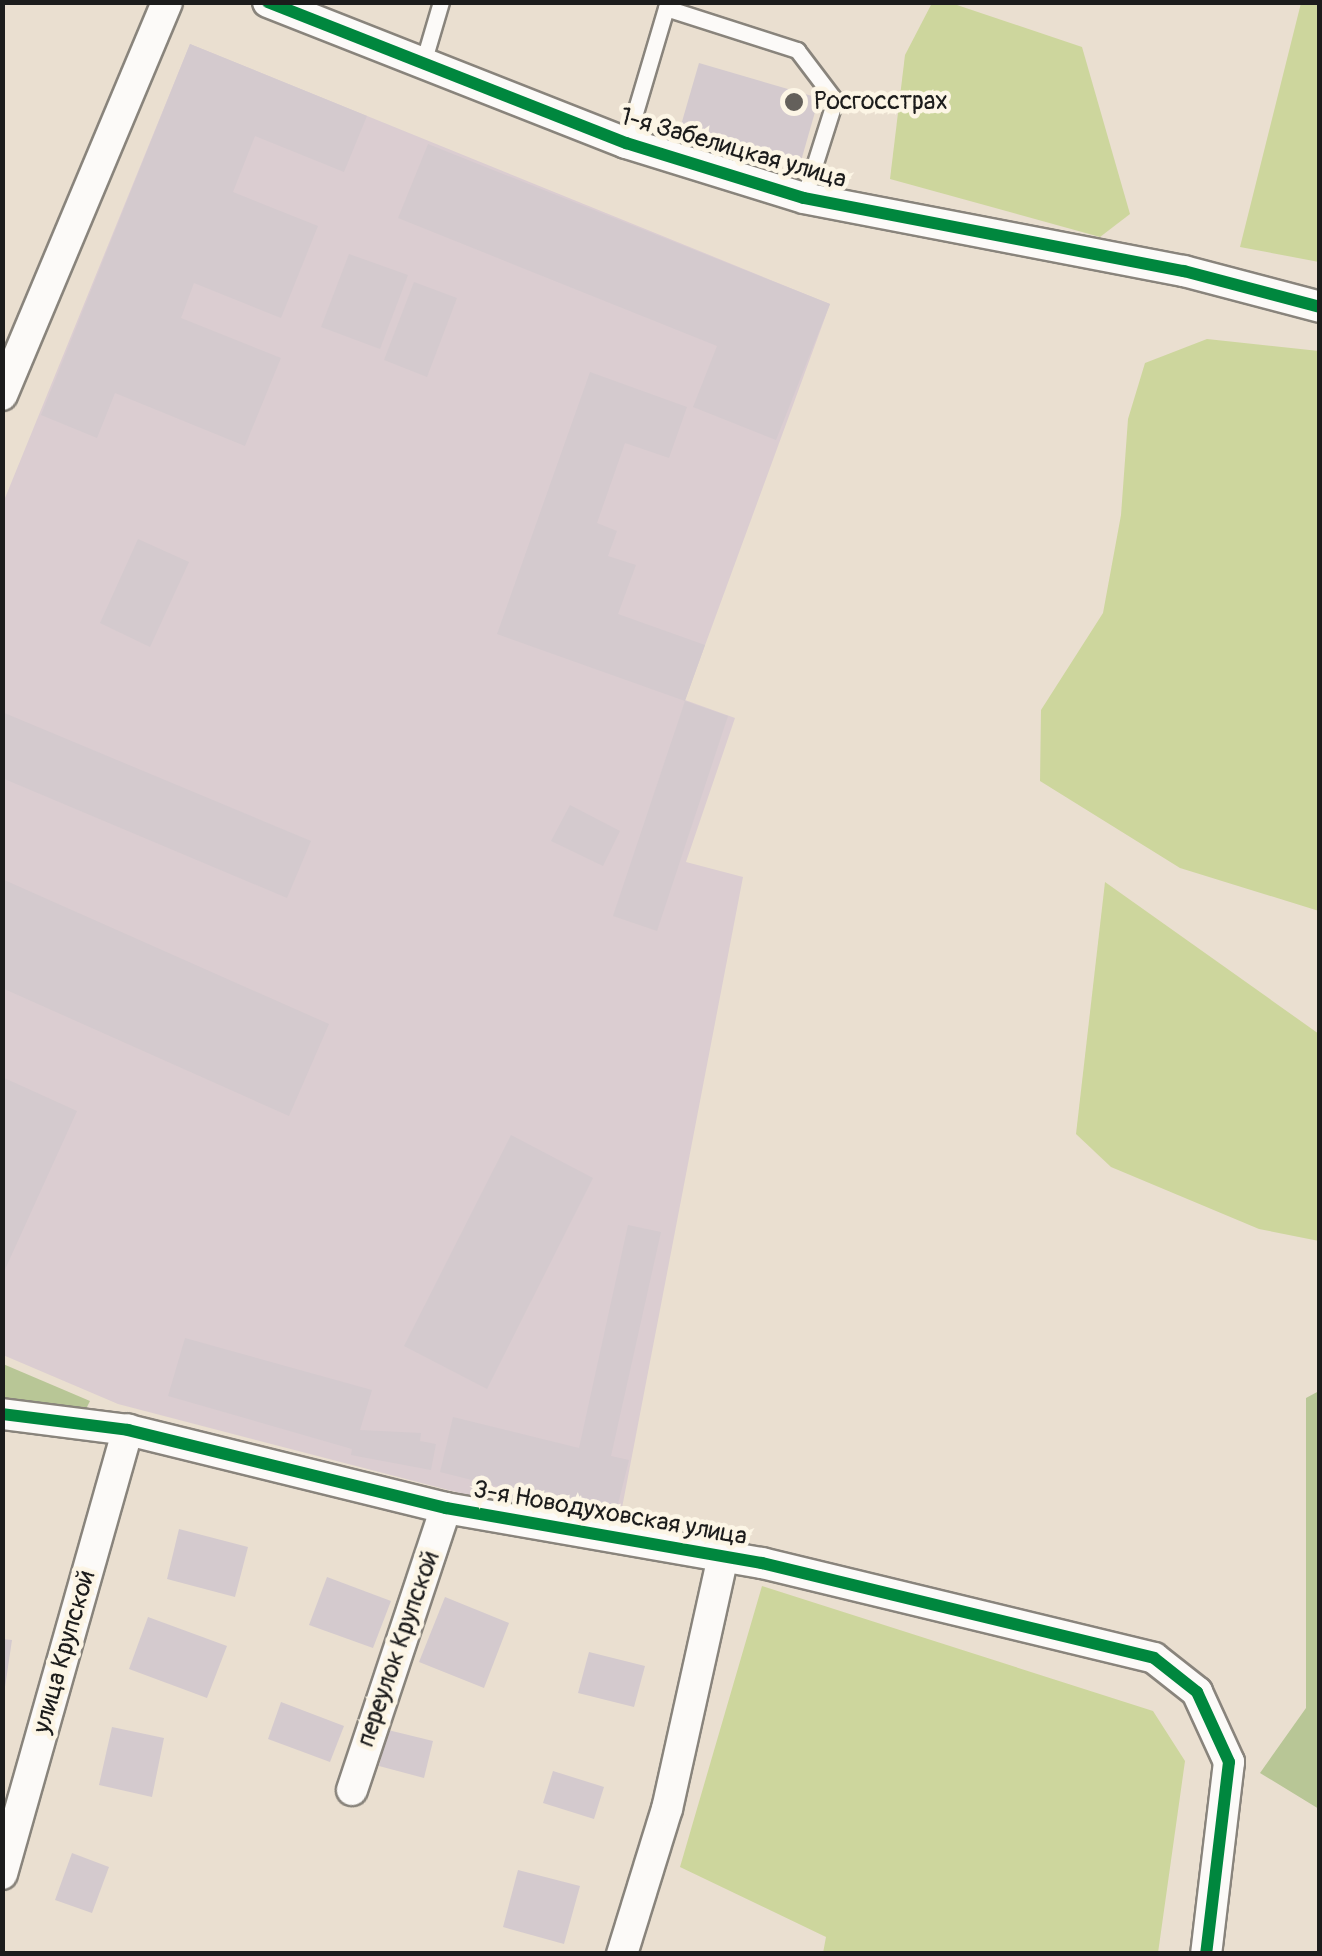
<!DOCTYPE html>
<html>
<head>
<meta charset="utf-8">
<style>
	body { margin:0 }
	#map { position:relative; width:1322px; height:1956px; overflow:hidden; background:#eadfd0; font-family:Pangolin,sans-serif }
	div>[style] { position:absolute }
	.industrial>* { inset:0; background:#dbcdd1 }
	.green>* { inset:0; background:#cdd69d }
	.forest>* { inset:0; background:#b8c696 }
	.building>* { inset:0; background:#d4cace }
	.roads { filter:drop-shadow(2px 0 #89847c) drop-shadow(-2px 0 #89847c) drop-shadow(0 2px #89847c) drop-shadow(0 -2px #89847c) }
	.lane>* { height:15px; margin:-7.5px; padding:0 7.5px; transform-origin:7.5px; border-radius:7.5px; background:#fcfaf8 }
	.street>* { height:30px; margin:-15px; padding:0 15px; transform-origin:15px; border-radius:15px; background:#fcfaf8 }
	.cycleway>* { height:12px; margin:-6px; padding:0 6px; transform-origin:6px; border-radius:6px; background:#00873e }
	.dots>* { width:28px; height:28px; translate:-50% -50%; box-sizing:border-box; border:5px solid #fcf5e5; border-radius:50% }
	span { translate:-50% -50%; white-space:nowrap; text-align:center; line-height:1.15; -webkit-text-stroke:9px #fcf5e5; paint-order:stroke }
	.poi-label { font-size:25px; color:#1c1c1c }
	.left { translate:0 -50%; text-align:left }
	.street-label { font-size:25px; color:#1c1c1c }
	.frame { position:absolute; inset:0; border:5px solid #1c1c1c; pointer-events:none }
</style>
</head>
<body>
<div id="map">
	<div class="industrial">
		<i style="clip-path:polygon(190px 44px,830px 304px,685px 700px,735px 718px,686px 862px,743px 877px,617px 1534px,118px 1404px,3px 1355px,3px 503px)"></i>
	</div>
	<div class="green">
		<i style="clip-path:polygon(932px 3px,951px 3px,1082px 47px,1130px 214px,1100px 237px,890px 179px,905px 55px)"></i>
		<i style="clip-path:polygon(1301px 3px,1319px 3px,1319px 262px,1240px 247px)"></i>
		<i style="clip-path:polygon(1207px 339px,1319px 351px,1319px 911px,1180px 868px,1040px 781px,1041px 710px,1103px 613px,1121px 515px,1128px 419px,1145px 363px)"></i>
		<i style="clip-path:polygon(1105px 882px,1319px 1034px,1319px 1241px,1259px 1229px,1111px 1167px,1076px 1134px)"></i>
		<i style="clip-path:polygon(762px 1586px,1153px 1711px,1185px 1761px,1158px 1953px,823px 1953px,826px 1937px,680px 1867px)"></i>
	</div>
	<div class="forest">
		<i style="clip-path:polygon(3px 1364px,90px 1401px,77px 1427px,3px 1409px)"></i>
		<i style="clip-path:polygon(1319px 1391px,1319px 1809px,1260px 1773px,1306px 1708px,1306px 1398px)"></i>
	</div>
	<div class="building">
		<i style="clip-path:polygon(190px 44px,367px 116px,344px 172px,255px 136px,233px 192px,318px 226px,281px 318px,194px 283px,181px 318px,281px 358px,245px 446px,115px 393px,97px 438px,41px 415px)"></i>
		<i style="clip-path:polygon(699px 63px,819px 98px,799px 168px,679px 132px)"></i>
		<i style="clip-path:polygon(428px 144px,830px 304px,776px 440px,693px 407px,717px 346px,398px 218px)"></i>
		<i style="clip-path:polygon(349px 254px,408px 275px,380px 349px,321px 327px)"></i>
		<i style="clip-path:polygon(414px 282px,457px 298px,427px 377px,384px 360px)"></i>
		<i style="clip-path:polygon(590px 372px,687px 407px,669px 458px,625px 443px,597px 523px,617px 531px,608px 556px,636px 565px,618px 614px,705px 645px,685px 701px,497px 634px)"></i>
		<i style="clip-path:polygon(138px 539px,189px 562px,150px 647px,100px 623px)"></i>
		<i style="clip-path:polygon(685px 701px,728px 716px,657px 931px,613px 916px)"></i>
		<i style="clip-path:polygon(2px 712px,311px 841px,287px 898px,2px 778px)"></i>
		<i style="clip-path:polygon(570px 805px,620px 831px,603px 866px,551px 841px)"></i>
		<i style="clip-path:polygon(2px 879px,329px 1024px,289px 1116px,2px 988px)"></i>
		<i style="clip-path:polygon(2px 1077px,77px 1111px,2px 1276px)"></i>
		<i style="clip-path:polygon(511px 1135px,593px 1178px,487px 1389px,404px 1346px)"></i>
		<i style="clip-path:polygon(628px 1225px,661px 1232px,611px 1456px,629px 1460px,615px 1516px,440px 1472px,453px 1417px,579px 1448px)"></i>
		<i style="clip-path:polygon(185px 1338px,372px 1390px,360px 1430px,421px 1433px,420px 1441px,436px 1444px,431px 1470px,351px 1455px,352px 1449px,168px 1396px)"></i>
		<i style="clip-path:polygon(179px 1529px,248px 1547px,235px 1597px,167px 1579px)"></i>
		<i style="clip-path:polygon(327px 1577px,391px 1601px,373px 1648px,309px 1625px)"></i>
		<i style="clip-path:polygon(445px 1597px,509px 1623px,484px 1688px,419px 1662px)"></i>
		<i style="clip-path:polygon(148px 1617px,227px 1646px,207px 1698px,129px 1669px)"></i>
		<i style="clip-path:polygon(2px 1639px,12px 1640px,5px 1687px,2px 1687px)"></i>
		<i style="clip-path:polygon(589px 1652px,645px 1666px,634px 1707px,578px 1693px)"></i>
		<i style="clip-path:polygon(281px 1702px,344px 1726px,330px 1762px,268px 1739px)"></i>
		<i style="clip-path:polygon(112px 1727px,164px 1738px,152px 1797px,99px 1785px)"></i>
		<i style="clip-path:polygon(388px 1730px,433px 1741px,424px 1778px,379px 1766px)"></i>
		<i style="clip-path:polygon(553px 1771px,604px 1787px,594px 1819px,543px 1803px)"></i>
		<i style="clip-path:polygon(72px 1853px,109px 1867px,92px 1913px,55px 1900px)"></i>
		<i style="clip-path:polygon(518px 1870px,580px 1886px,564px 1944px,503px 1927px)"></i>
	</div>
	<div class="roads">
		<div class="lane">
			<i style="left:423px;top:63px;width:64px;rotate:-73.6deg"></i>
			<i style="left:626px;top:143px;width:141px;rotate:-73.5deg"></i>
			<i style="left:666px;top:8px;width:138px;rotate:17.8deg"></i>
			<i style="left:797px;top:50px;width:63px;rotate:52.8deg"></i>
			<i style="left:835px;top:100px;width:103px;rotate:107.6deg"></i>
		</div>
		<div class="street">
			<i style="left:268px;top:2px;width:385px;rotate:21.5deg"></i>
			<i style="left:626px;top:143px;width:186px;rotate:17.2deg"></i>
			<i style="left:804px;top:198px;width:387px;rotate:10.9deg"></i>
			<i style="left:1184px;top:271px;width:141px;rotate:14.8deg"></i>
			<i style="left:2px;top:395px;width:426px;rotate:-67.2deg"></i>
			<i style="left:2px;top:1414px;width:127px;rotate:7.2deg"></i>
			<i style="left:128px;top:1430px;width:327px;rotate:13.8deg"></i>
			<i style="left:446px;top:1508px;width:321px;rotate:9.9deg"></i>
			<i style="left:762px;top:1563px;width:403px;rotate:13.6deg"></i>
			<i style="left:1154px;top:1658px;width:55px;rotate:38.3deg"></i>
			<i style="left:1197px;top:1692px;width:77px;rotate:65.4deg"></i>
			<i style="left:1229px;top:1762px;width:193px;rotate:96.8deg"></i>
			<i style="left:352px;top:1790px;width:297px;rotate:-71.6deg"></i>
			<i style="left:2px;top:1874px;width:462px;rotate:-74.2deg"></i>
			<i style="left:622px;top:1954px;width:152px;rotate:-72.8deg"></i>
			<i style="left:667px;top:1809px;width:254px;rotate:-77.5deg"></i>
		</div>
	</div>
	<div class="cycleway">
		<i style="left:268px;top:2px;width:385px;rotate:21.5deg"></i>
		<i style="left:626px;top:143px;width:186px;rotate:17.2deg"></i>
		<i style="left:804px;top:198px;width:387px;rotate:10.9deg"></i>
		<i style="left:1184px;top:271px;width:141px;rotate:14.8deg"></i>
		<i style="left:2px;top:1414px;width:127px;rotate:7.2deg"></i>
		<i style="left:128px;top:1430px;width:327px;rotate:13.8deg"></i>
		<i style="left:446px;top:1508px;width:321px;rotate:9.9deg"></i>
		<i style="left:762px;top:1563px;width:403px;rotate:13.6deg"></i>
		<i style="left:1154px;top:1658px;width:55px;rotate:38.3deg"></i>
		<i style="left:1197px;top:1692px;width:77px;rotate:65.4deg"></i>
		<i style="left:1229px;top:1762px;width:193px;rotate:96.8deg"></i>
	</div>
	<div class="dots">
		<i style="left:794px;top:102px;background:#64605b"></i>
	</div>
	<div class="poi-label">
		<span class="left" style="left:814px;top:102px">Росгосстрах</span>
	</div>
	<div class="street-label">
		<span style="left:733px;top:149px;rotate:16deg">1-я Забелицкая улица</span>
		<span style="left:610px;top:1514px;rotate:10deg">3-я Новодуховская улица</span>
		<span style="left:399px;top:1649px;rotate:-71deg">переулок Крупской</span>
		<span style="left:65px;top:1652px;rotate:-74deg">улица Крупской</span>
	</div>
	<div class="frame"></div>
</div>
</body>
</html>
